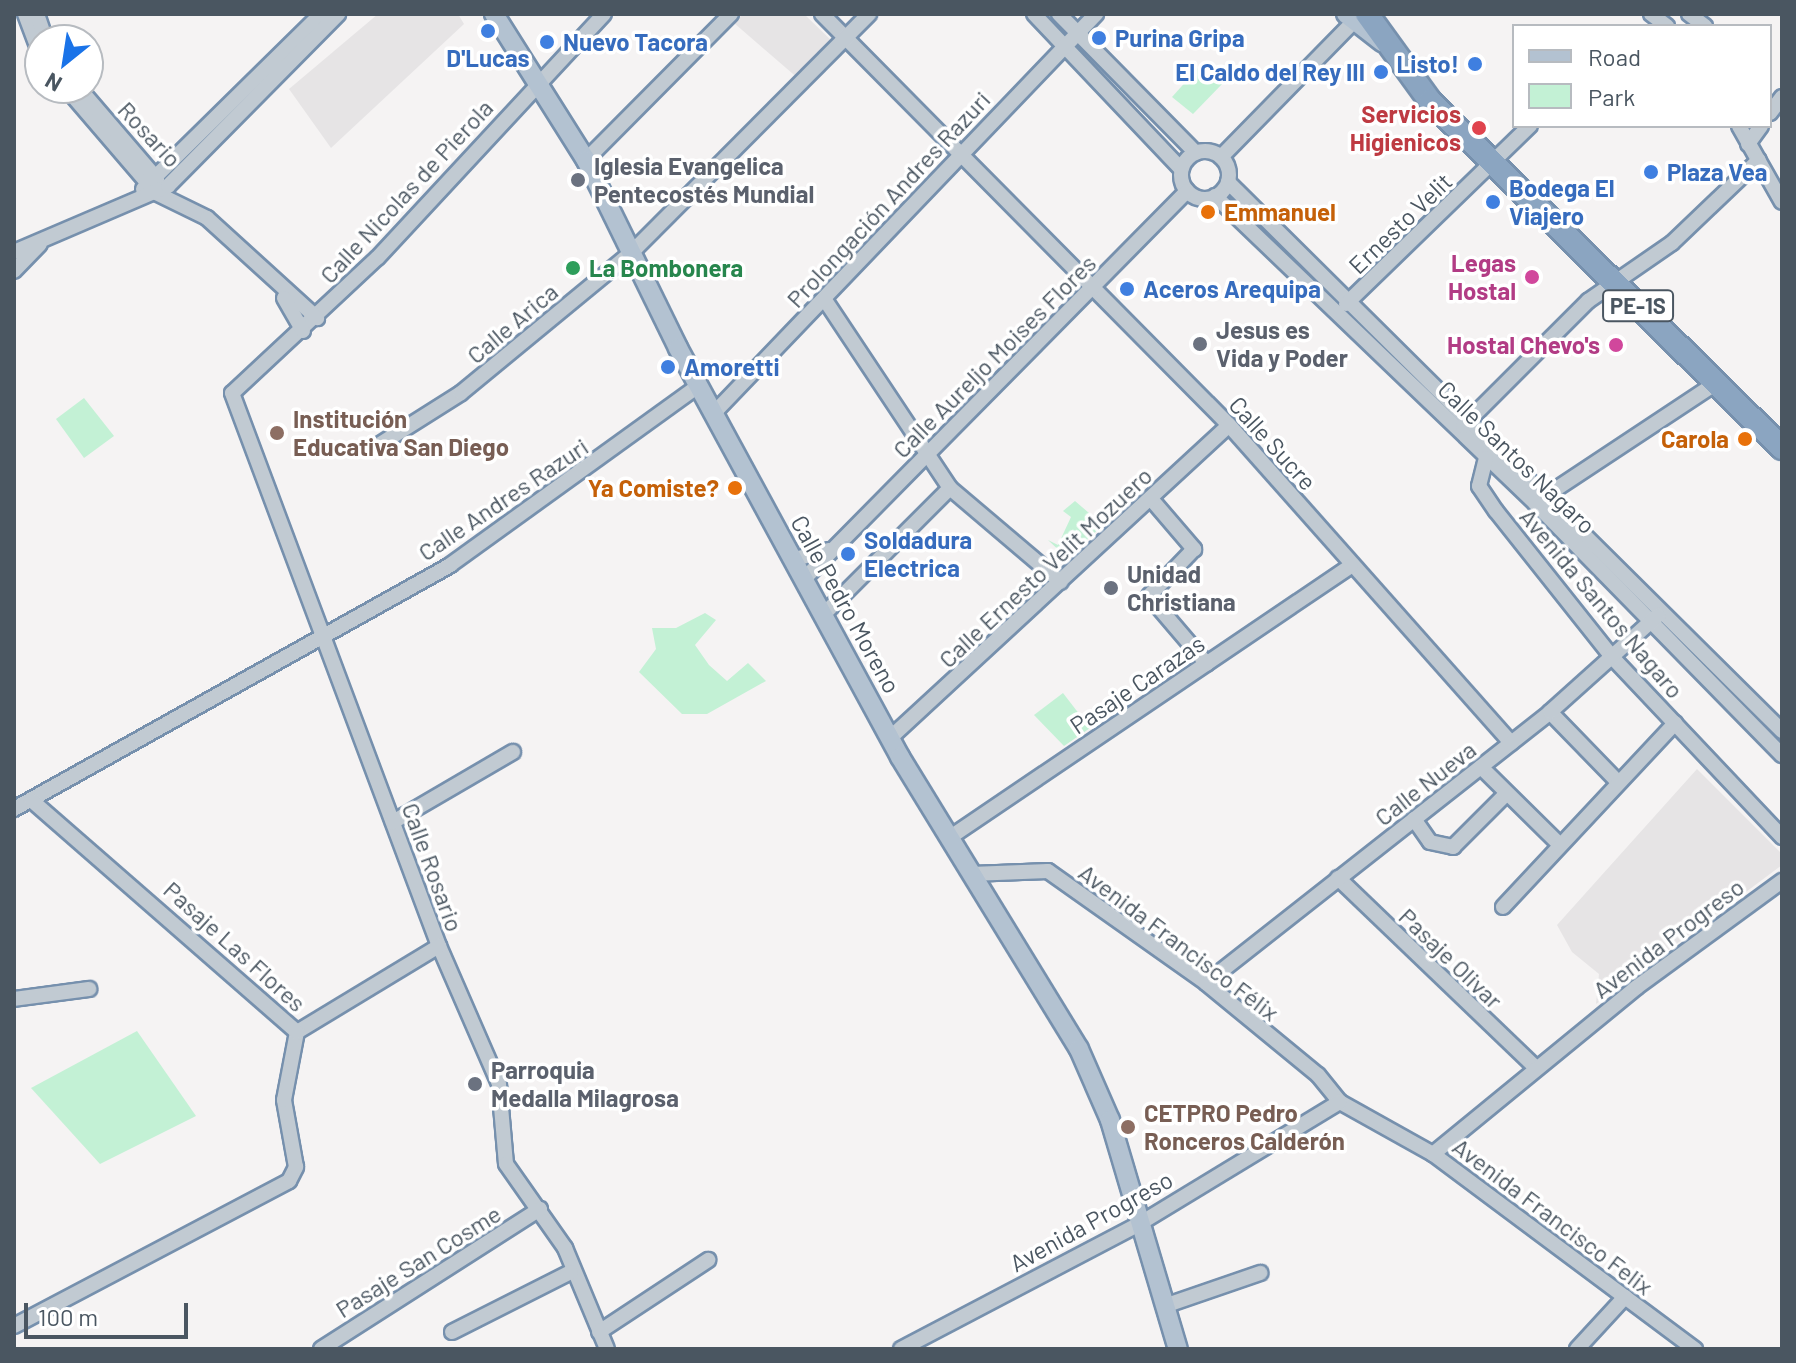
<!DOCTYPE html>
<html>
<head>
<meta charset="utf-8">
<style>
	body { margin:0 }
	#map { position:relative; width:1796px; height:1363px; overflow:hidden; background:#f5f3f3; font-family:Barlow,sans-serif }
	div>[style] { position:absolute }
	.education>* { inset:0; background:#e6e4e5 }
	.green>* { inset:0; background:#c3f1d5 }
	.roads { filter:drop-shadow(2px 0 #7690ad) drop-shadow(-2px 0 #7690ad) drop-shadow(0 2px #7690ad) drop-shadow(0 -2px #7690ad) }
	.minor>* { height:14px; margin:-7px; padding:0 7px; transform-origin:7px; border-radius:7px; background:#c1cad2 }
	.minor>.ring { margin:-7px; padding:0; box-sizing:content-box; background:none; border:14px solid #c1cad2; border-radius:50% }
	.major>* { height:18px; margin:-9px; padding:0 9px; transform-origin:9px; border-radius:9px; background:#b3c2d1 }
	.highway>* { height:22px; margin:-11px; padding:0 11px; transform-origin:11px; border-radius:11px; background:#8ba5c1 }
	.dots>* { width:22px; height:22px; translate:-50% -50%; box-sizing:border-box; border:4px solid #fff; border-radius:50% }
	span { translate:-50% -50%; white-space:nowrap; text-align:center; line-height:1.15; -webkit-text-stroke:7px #fff; paint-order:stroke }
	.shield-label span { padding:2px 6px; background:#fff; border:2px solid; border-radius:6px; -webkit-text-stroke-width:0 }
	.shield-label { font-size:22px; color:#4a5661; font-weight:700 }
	.shop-label { font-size:24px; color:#366cbe; font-weight:700 }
	.left { translate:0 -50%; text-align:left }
	.right { translate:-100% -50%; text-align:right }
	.health-label { font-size:24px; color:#be3a42; font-weight:700 }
	.street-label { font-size:24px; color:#4a5661 }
	.worship-label { font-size:24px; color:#5b616d; font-weight:700 }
	.food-label { font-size:24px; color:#c56008; font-weight:700 }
	.hotel-label { font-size:24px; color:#b23c85; font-weight:700 }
	.leisure-label { font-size:24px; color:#27864d; font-weight:700 }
	.education-label { font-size:24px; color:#785e54; font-weight:700 }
	.frame { position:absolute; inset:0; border:16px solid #4a5661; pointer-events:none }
	.legend { position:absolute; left:1512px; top:24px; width:260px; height:104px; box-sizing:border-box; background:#fff; border:2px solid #b7bbc0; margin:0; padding:10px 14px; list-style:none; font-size:24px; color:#4a5661 }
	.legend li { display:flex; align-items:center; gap:16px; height:40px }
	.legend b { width:40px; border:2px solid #b7bbc0 }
	.north { position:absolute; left:24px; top:24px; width:80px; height:80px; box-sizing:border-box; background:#fff; border:2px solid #b7bbc0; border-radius:50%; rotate:210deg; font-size:22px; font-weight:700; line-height:32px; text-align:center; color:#4a5661 }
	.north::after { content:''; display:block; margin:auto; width:28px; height:36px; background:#1a73e8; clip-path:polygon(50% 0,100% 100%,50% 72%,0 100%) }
	.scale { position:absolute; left:24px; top:1303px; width:164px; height:36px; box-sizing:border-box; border:4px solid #4a5661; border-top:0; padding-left:10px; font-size:24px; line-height:28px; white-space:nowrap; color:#4a5661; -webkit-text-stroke:6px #fff; paint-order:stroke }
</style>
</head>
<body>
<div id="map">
	<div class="education">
		<i style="clip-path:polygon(378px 14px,458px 14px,464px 24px,331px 148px,289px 89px)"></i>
		<i style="clip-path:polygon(743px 14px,804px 14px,834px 43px,800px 80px,734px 23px)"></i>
		<i style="clip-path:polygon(1697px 769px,1782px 854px,1782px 865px,1596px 1004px,1599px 974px,1572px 952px,1557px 925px)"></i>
	</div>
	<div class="green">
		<i style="clip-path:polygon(1199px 67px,1225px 81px,1193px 114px,1172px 97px)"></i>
		<i style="clip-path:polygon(84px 398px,114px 436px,84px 458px,56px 419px)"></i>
		<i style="clip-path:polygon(1075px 501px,1103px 525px,1067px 558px,1048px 540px,1058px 545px,1071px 517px,1063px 511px)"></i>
		<i style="clip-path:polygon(705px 613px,716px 620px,695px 645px,709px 665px,727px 681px,748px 663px,766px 681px,707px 714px,682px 714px,639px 672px,656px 649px,652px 628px,676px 628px)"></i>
		<i style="clip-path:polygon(1063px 693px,1090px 728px,1064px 746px,1034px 715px)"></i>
		<i style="clip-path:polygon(137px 1031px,196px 1116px,100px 1164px,31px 1088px)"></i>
	</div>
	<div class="roads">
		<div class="minor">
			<i style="left:25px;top:14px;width:43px;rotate:69.4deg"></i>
			<i style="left:37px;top:14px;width:28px;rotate:71deg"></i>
			<i style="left:604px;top:14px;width:333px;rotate:132.9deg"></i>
			<i style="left:377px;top:258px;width:198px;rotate:137deg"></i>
			<i style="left:232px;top:393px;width:590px;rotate:69.48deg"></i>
			<i style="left:439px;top:946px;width:150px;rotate:66.5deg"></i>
			<i style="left:499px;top:1084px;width:80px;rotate:85deg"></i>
			<i style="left:506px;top:1164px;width:103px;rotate:54.9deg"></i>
			<i style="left:565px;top:1248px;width:109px;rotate:67.4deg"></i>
			<i style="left:822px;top:14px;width:578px;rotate:45.28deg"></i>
			<i style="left:1229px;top:425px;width:425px;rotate:48.4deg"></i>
			<i style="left:1034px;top:14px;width:214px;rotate:46.5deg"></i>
			<i style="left:1059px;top:14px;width:195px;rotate:45.4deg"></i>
			<i style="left:1651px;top:14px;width:20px;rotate:37deg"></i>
			<i style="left:1689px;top:14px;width:20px;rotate:37deg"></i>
			<i style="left:66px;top:88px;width:138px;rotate:49.4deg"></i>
			<i style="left:156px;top:193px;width:57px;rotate:26.1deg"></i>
			<i style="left:207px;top:218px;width:149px;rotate:42.3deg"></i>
			<i style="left:79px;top:88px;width:120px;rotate:49.4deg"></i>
			<i style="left:1770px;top:113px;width:20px;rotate:-53deg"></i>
			<i style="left:1739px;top:126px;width:87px;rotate:60.5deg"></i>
			<i style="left:1748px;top:144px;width:22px;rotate:-54deg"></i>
			<i class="ring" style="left:1181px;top:151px;width:34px;height:34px"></i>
			<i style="left:1221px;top:157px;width:200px;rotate:-45.6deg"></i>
			<i style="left:586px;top:160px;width:206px;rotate:-45.2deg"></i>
			<i style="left:1228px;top:182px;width:780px;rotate:44.74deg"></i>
			<i style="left:143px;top:189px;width:250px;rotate:-44.5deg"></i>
			<i style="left:1215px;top:196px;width:443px;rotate:43.8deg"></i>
			<i style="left:1535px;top:503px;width:353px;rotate:45.6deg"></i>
			<i style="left:14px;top:252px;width:168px;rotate:-23.2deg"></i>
			<i style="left:168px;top:186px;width:242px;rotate:-45.3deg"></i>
			<i style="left:14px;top:271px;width:37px;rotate:-46deg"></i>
			<i style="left:284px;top:298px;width:38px;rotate:60deg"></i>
			<i style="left:825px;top:300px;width:226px;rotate:56.4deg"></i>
			<i style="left:950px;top:488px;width:145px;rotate:40.3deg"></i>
			<i style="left:1346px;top:304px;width:256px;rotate:-44.1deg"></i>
			<i style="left:713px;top:414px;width:554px;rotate:-46.24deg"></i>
			<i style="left:1463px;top:426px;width:177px;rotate:-45deg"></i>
			<i style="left:1588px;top:301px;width:102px;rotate:-34.6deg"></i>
			<i style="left:1672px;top:243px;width:120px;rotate:-43.7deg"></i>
			<i style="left:374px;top:448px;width:103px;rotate:-32.3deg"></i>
			<i style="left:461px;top:393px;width:222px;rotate:-39.5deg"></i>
			<i style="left:632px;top:252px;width:336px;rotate:-45.1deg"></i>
			<i style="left:1486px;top:458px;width:29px;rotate:104deg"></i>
			<i style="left:1479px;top:486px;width:30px;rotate:56deg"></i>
			<i style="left:1496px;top:511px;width:186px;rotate:51.5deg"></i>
			<i style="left:1612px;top:657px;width:248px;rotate:46.6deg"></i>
			<i style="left:1550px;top:493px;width:199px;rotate:-33.5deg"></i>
			<i style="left:1152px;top:500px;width:65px;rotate:49.4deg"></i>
			<i style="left:1194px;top:549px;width:65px;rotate:133.8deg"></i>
			<i style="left:1149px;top:596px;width:89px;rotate:49.5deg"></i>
			<i style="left:795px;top:559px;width:35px;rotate:-15deg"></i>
			<i style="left:805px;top:578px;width:544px;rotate:-45.37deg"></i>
			<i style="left:824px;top:614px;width:178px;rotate:-45deg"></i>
			<i style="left:1550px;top:712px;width:98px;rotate:45.8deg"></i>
			<i style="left:890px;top:738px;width:461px;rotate:-42.7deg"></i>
			<i style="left:1481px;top:767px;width:110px;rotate:44.6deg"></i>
			<i style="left:14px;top:809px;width:500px;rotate:-29.2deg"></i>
			<i style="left:450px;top:565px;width:306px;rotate:-35.8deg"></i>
			<i style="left:1414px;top:819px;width:28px;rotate:55deg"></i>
			<i style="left:1430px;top:842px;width:24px;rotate:12deg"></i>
			<i style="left:1453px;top:847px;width:75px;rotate:-45deg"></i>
			<i style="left:393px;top:822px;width:139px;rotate:-30.3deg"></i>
			<i style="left:949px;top:838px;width:485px;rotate:-34.1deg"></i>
			<i style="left:971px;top:874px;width:77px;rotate:-2.2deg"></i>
			<i style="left:1048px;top:871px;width:194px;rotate:35.3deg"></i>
			<i style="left:1206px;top:983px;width:145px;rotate:39.4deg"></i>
			<i style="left:1318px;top:1075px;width:35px;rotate:51deg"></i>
			<i style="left:1338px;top:878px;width:274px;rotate:43.8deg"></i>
			<i style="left:1503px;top:907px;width:252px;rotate:-46.9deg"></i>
			<i style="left:1206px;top:983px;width:438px;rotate:-38.2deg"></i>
			<i style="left:1550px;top:712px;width:145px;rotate:-41.9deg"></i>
			<i style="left:14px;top:999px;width:76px;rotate:-7.6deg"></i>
			<i style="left:297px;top:1032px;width:166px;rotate:-31.2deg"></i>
			<i style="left:1340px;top:1102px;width:107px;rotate:29.2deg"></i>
			<i style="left:1433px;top:1154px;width:327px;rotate:36.7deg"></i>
			<i style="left:1433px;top:1154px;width:264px;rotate:-39.3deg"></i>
			<i style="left:1637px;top:987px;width:180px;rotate:-36.2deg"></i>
			<i style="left:1164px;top:1306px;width:102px;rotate:-19deg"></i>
			<i style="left:14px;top:1326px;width:311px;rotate:-27.8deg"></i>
			<i style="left:289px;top:1181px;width:16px;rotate:-63deg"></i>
			<i style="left:296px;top:1167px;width:68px;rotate:-100.2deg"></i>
			<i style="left:284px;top:1100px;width:69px;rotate:-79.2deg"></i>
			<i style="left:297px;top:1032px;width:353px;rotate:-138.9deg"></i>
			<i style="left:452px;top:1332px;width:133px;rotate:-26.8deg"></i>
			<i style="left:599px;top:1332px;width:131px;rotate:-33.4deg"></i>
			<i style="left:321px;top:1349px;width:260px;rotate:-32.6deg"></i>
			<i style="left:901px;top:1349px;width:269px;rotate:-27.7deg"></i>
			<i style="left:1139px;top:1224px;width:235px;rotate:-31.3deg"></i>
			<i style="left:1577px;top:1349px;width:71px;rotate:-47.3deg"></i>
		</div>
		<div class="major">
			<i style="left:494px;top:14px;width:173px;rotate:57.8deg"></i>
			<i style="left:586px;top:160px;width:209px;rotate:63.9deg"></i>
			<i style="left:678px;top:348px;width:465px;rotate:61.5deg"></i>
			<i style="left:900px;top:757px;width:342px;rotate:58.5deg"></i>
			<i style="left:1079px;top:1049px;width:77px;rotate:66.4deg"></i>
			<i style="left:1110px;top:1120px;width:239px;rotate:73.5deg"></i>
			<i style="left:1346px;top:14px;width:46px;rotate:37.9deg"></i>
		</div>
		<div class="highway">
			<i style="left:1367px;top:14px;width:107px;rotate:54.1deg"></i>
			<i style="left:1430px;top:101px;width:494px;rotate:44.6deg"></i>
		</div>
	</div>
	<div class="dots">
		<i style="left:488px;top:31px;background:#3f7fe0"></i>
		<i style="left:1099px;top:38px;background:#3f7fe0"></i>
		<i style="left:547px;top:42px;background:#3f7fe0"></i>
		<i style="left:1475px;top:64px;background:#3f7fe0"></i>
		<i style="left:1381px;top:72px;background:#3f7fe0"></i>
		<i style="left:1479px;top:128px;background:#e0444e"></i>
		<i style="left:1651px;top:172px;background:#3f7fe0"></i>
		<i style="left:578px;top:180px;background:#6b7280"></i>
		<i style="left:1493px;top:202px;background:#3f7fe0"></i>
		<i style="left:1208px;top:212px;background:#e8710a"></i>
		<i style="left:573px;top:268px;background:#2e9e5b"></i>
		<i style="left:1532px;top:277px;background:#d1479c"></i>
		<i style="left:1127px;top:289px;background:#3f7fe0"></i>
		<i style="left:1200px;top:344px;background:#6b7280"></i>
		<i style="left:1616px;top:345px;background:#d1479c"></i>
		<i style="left:668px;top:367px;background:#3f7fe0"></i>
		<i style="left:277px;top:433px;background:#8d6e63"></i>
		<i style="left:1745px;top:439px;background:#e8710a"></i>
		<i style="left:735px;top:488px;background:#e8710a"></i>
		<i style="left:848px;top:554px;background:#3f7fe0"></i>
		<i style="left:1111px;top:588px;background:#6b7280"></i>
		<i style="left:475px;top:1084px;background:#6b7280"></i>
		<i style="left:1128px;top:1127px;background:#8d6e63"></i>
	</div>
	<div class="shield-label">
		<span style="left:1638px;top:306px">PE-1S</span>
	</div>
	<div class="shop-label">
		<span class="left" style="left:1115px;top:38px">Purina Gripa</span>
		<span class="left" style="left:563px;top:42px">Nuevo Tacora</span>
		<span style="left:488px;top:58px">D'Lucas</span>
		<span class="right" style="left:1459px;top:64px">Listo!</span>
		<span class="right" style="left:1365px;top:72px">El Caldo del Rey III</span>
		<span class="left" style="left:1667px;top:172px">Plaza Vea</span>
		<span class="left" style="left:1509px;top:202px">Bodega El<br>Viajero</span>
		<span class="left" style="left:1143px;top:289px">Aceros Arequipa</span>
		<span class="left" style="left:684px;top:367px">Amoretti</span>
		<span class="left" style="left:864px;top:554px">Soldadura<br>Electrica</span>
	</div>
	<div class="health-label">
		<span class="right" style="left:1461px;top:128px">Servicios<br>Higienicos</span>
	</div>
	<div class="street-label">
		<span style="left:150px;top:134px;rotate:47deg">Rosario</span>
		<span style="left:406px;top:191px;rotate:-47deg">Calle Nicolas de Pierola</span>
		<span style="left:888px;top:199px;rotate:-47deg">Prolongación Andres Razuri</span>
		<span style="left:1400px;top:223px;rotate:-44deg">Ernesto Velit</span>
		<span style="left:512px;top:323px;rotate:-40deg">Calle Arica</span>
		<span style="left:994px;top:356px;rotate:-45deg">Calle Aureljo Moises Flores</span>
		<span style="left:1273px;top:443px;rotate:48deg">Calle Sucre</span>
		<span style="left:1517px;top:457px;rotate:44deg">Calle Santos Nagaro</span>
		<span style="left:503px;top:499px;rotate:-34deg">Calle Andres Razuri</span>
		<span style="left:1045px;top:567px;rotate:-43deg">Calle Ernesto Velit Mozuero</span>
		<span style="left:1602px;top:603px;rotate:50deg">Avenida Santos Nagaro</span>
		<span style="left:846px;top:604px;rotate:61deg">Calle Pedro Moreno</span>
		<span style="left:1137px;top:684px;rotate:-34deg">Pasaje Carazas</span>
		<span style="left:1425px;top:783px;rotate:-38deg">Calle Nueva</span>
		<span style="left:433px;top:867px;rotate:70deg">Calle Rosario</span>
		<span style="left:1668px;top:938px;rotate:-37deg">Avenida Progreso</span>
		<span style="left:1179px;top:942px;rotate:37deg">Avenida Francisco Félix</span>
		<span style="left:235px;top:946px;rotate:42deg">Pasaje Las Flores</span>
		<span style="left:1451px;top:958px;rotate:44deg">Pasaje Olivar</span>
		<span style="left:1553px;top:1216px;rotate:37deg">Avenida Francisco Felix</span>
		<span style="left:1091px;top:1221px;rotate:-29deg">Avenida Progreso</span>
		<span style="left:418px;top:1261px;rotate:-32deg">Pasaje San Cosme</span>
	</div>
	<div class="worship-label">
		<span class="left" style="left:594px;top:180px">Iglesia Evangelica<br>Pentecostés Mundial</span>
		<span class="left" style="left:1216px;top:344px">Jesus es<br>Vida y Poder</span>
		<span class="left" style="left:1127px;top:588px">Unidad<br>Christiana</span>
		<span class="left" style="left:491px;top:1084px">Parroquia<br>Medalla Milagrosa</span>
	</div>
	<div class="food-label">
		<span class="left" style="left:1224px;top:212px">Emmanuel</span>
		<span class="right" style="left:1729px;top:439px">Carola</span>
		<span class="right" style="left:719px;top:488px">Ya Comiste?</span>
	</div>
	<div class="hotel-label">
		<span class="right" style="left:1516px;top:277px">Legas<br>Hostal</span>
		<span class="right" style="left:1600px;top:345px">Hostal Chevo's</span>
	</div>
	<div class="leisure-label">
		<span class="left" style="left:589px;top:268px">La Bombonera</span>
	</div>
	<div class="education-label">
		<span class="left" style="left:293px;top:433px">Institución<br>Educativa San Diego</span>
		<span class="left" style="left:1144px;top:1127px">CETPRO Pedro<br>Ronceros Calderón</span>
	</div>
	<div class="frame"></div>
	<ul class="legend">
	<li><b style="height:10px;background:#b3c2d1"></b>Road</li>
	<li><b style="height:22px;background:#c3f1d5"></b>Park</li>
	</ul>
	<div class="north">N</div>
	<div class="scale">100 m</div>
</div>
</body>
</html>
